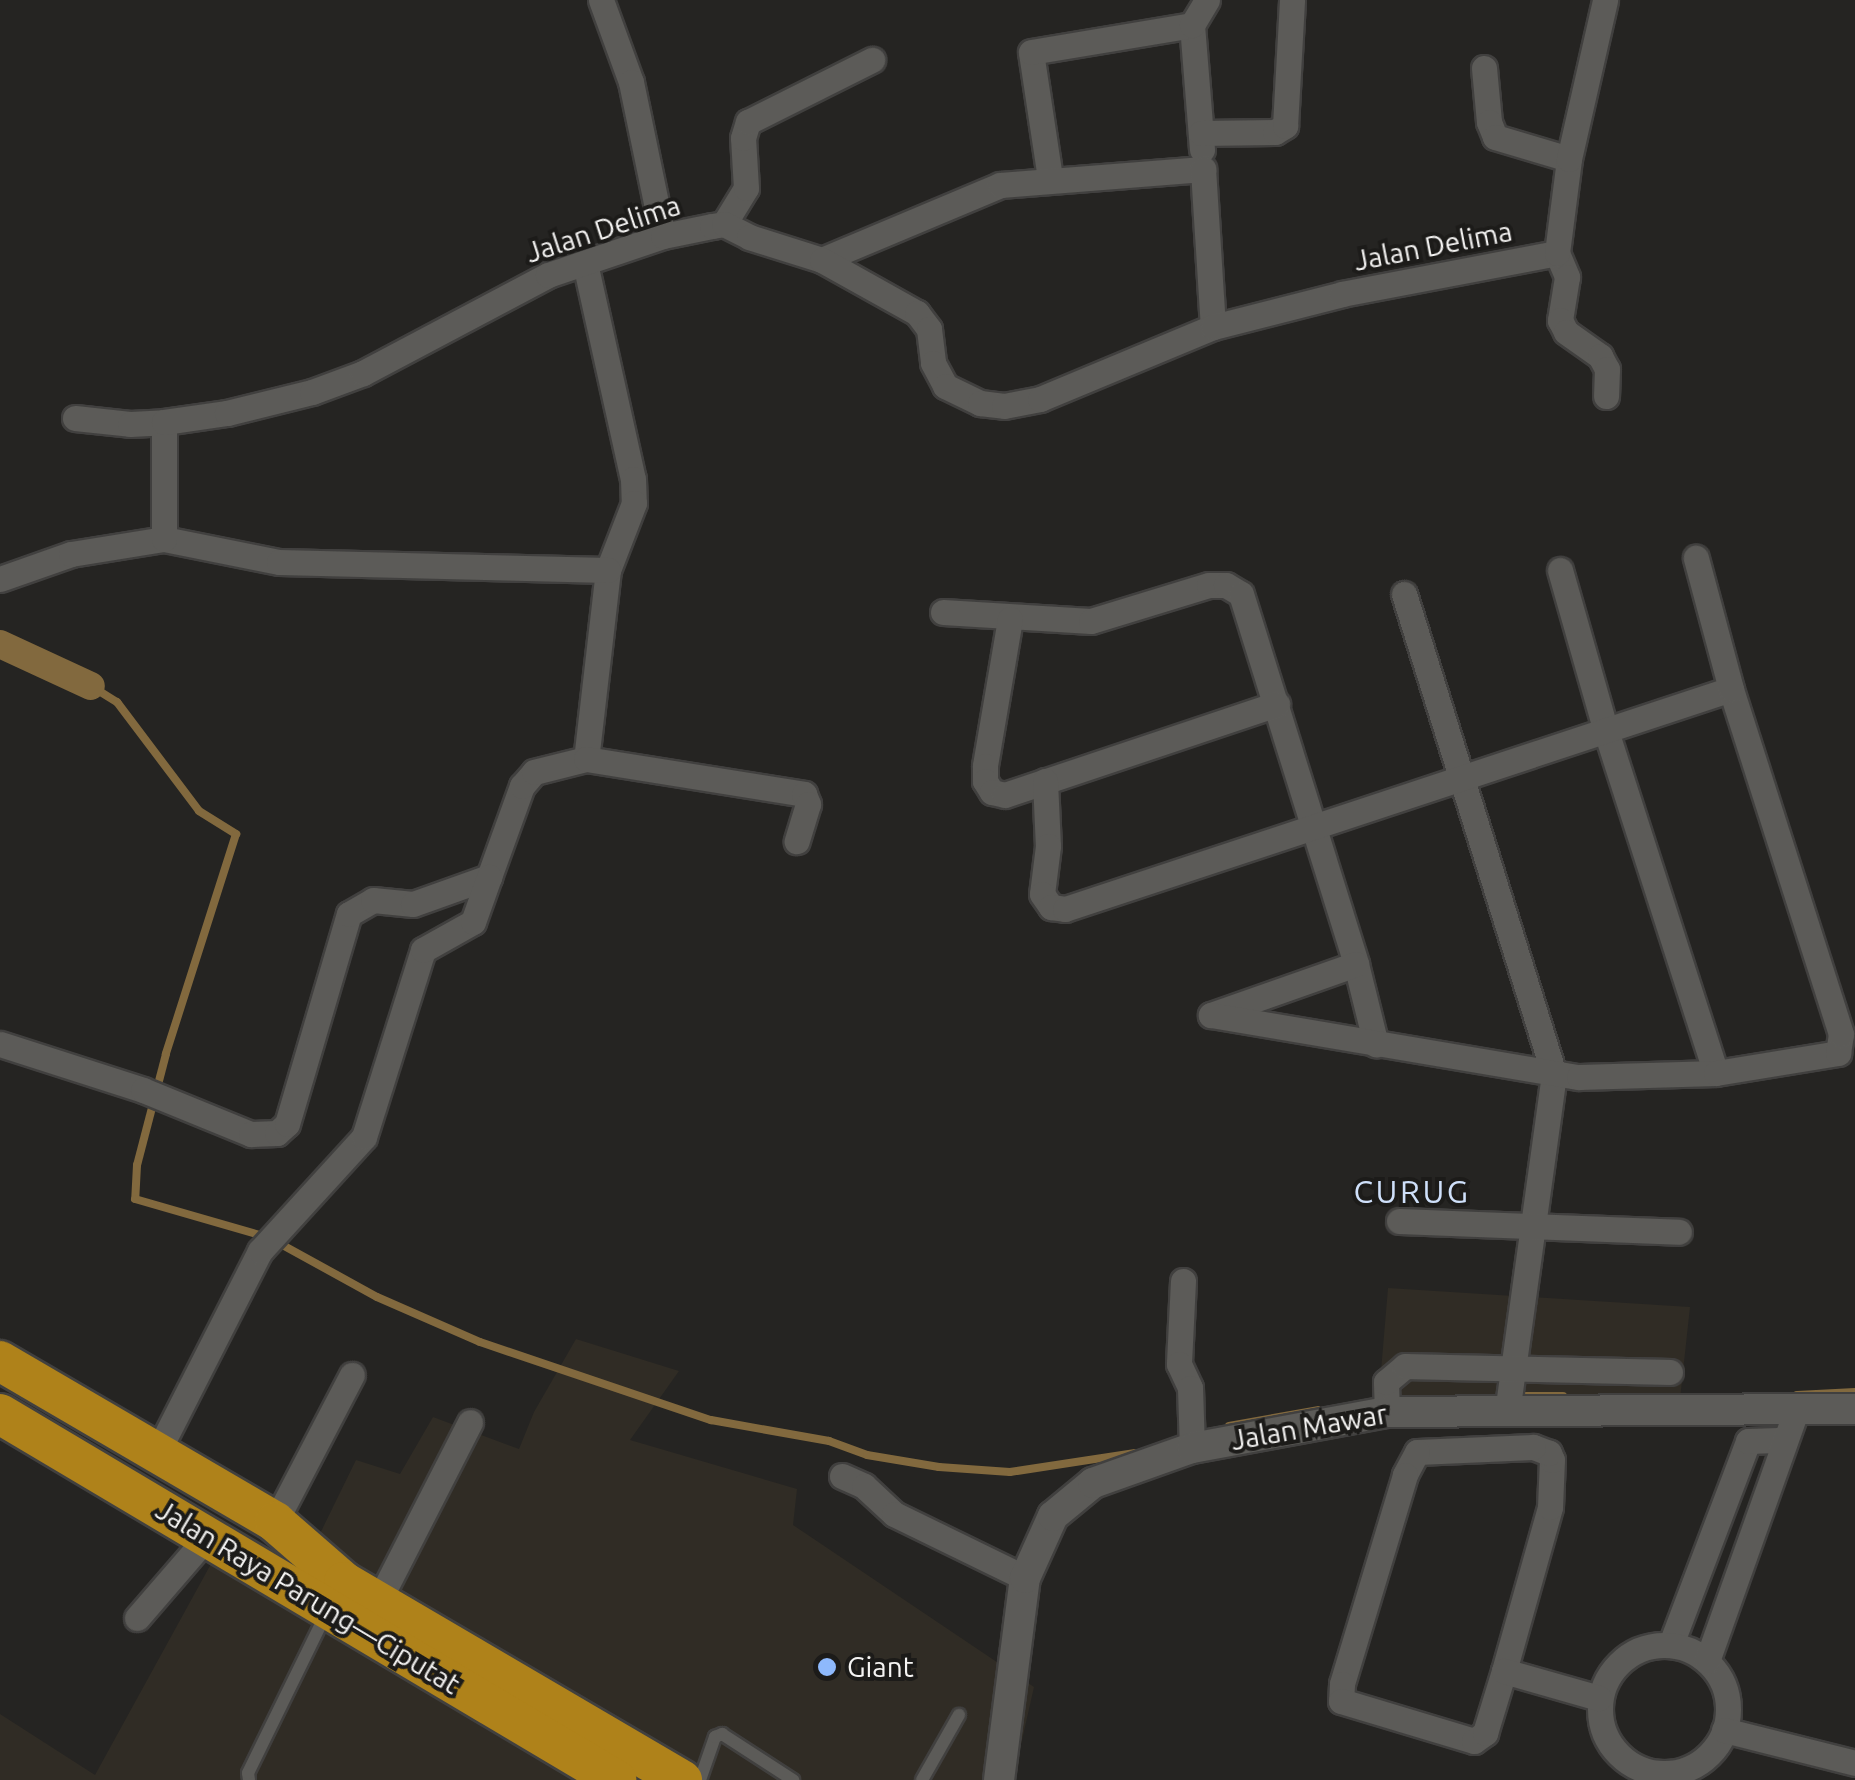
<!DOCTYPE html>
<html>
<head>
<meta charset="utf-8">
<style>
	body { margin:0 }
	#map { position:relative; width:1855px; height:1780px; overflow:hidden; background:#252422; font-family:Ubuntu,sans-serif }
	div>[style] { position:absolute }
	.built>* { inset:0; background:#302c25 }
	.stream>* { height:8px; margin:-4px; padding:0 4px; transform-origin:4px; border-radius:4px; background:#82693e }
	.canal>* { height:28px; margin:-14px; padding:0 14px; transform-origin:14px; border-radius:14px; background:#82693e }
	.roads { filter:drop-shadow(2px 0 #41403f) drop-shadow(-2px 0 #41403f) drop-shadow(0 2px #41403f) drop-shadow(0 -2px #41403f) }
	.service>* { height:12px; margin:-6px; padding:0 6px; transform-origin:6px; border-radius:6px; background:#5c5b58 }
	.minor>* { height:25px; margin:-12.5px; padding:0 12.5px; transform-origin:12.5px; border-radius:12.5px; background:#5c5b58 }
	.minor>.ring { margin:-12.5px; padding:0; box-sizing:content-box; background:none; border:25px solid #5c5b58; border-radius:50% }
	.tertiary>* { height:30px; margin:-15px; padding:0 15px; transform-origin:15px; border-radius:15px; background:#5c5b58 }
	.trunk>* { height:40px; margin:-20px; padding:0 20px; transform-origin:20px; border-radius:20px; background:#af821a }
	.dots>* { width:28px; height:28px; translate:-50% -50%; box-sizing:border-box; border:5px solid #1c1b19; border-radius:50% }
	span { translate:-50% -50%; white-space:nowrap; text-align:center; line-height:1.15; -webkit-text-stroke:8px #1c1b19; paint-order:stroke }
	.street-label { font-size:28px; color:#f5f4f3 }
	.poi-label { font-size:28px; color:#f5f4f3 }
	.left { translate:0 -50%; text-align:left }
	.quarter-label { font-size:32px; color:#cfe0fa; letter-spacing:2.5px }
</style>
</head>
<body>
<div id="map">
	<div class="built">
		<i style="clip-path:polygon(1388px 1288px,1690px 1307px,1679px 1408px,1379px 1395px)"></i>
		<i style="clip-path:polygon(576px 1339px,679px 1371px,630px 1440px,797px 1489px,793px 1525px,1034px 1687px,1013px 1780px,0 1780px,0 1714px,95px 1775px,212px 1562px,287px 1601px,356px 1460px,400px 1474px,433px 1417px,519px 1449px,534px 1412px)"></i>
	</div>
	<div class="stream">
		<i style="left:91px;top:686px;width:31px;rotate:32deg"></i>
		<i style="left:117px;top:702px;width:136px;rotate:53deg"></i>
		<i style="left:199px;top:811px;width:44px;rotate:31.9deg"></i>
		<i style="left:236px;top:834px;width:231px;rotate:107.7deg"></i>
		<i style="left:166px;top:1054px;width:115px;rotate:104.6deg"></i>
		<i style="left:137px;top:1165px;width:34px;rotate:93deg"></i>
		<i style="left:135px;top:1199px;width:137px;rotate:16.1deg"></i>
		<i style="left:277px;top:1242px;width:114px;rotate:28.8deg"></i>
		<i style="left:377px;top:1297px;width:112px;rotate:23.6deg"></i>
		<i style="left:480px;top:1342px;width:244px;rotate:18.7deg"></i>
		<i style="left:711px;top:1420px;width:120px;rotate:10.1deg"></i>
		<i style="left:829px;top:1441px;width:40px;rotate:20.2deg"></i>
		<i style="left:867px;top:1455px;width:73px;rotate:9.5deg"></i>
		<i style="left:939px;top:1467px;width:71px;rotate:4deg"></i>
		<i style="left:1010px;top:1472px;width:125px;rotate:-8.7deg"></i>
		<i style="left:1797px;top:1395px;width:58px;rotate:-3deg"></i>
		<i style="left:1512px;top:1396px;width:51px"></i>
		<i style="left:1229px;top:1426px;width:90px;rotate:-10.2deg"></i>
	</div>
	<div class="canal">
		<i style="left:0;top:644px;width:100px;rotate:24.8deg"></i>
	</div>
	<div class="roads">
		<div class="service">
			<i style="left:249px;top:1780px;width:7px;rotate:-98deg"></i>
			<i style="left:248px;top:1773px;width:175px;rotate:-63.9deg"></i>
			<i style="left:700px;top:1780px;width:46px;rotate:-70.8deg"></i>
			<i style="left:715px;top:1737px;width:8px;rotate:-23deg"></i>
			<i style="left:722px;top:1734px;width:85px;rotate:32.9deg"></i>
			<i style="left:922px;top:1780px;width:75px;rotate:-60.4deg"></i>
		</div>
		<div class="minor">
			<i style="left:601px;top:0;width:87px;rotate:69.9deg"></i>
			<i style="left:631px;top:82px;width:157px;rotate:78.3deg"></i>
			<i style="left:1192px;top:25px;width:125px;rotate:85.4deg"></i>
			<i style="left:1484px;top:68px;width:54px;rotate:84.7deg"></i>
			<i style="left:1489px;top:122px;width:16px;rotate:68deg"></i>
			<i style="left:1495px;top:137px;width:77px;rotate:16.6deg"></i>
			<i style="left:1201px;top:133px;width:74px;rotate:-0.8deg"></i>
			<i style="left:1275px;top:132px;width:12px;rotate:-31deg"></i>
			<i style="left:1285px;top:126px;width:126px;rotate:-86.8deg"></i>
			<i style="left:1050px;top:178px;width:127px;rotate:-98.6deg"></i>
			<i style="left:1031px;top:52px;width:163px;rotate:-9.5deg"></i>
			<i style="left:1192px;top:25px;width:29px;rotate:-59deg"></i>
			<i style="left:724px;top:224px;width:42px;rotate:-58.6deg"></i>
			<i style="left:746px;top:188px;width:50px;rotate:-93.4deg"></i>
			<i style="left:743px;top:138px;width:17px;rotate:-73deg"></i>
			<i style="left:748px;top:122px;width:139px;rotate:-26.6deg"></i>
			<i style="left:1557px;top:253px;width:26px;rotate:67deg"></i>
			<i style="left:1567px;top:277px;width:44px;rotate:99.2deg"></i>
			<i style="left:1560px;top:320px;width:13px;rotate:63deg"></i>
			<i style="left:1566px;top:332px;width:42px;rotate:35.2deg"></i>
			<i style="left:1600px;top:356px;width:15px;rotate:62deg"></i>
			<i style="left:1607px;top:369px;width:27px;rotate:92deg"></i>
			<i style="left:822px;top:260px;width:193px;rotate:-22.8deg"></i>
			<i style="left:1000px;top:185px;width:204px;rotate:-4.5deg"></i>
			<i style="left:1203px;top:169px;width:158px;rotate:86.4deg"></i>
			<i style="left:585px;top:263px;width:221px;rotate:77.5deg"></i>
			<i style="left:633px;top:479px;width:24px;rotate:88deg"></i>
			<i style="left:634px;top:503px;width:72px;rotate:111.2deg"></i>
			<i style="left:608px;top:570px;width:190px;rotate:96.6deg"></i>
			<i style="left:75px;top:418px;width:55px;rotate:6.2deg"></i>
			<i style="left:130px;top:424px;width:34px;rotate:-3deg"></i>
			<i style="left:164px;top:539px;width:117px;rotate:11.3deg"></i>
			<i style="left:279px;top:562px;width:329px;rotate:1.4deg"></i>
			<i style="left:1560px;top:570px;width:167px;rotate:74.1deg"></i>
			<i style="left:1606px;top:731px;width:359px;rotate:72.2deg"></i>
			<i style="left:0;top:579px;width:75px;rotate:-19.4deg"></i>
			<i style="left:71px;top:554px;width:94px;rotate:-9.2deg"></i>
			<i style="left:164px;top:539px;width:117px;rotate:-90deg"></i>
			<i style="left:164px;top:422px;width:64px;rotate:-8.1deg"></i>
			<i style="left:227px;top:413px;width:88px;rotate:-13.9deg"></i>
			<i style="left:312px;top:392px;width:54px;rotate:-20.4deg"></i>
			<i style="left:363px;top:373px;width:209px;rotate:-27.9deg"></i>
			<i style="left:548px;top:275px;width:121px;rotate:-18.7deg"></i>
			<i style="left:663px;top:236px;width:50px;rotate:-11.5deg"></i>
			<i style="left:712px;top:226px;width:12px;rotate:-9deg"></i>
			<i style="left:724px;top:224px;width:28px;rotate:27deg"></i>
			<i style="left:749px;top:237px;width:77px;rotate:17.5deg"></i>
			<i style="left:822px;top:260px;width:109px;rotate:29.2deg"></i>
			<i style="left:917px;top:313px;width:20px;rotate:53deg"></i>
			<i style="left:929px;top:329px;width:34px;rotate:83deg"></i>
			<i style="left:933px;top:363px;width:26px;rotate:62deg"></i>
			<i style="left:945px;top:386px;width:39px;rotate:26deg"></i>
			<i style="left:980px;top:403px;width:24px;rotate:7deg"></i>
			<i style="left:1004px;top:406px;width:37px;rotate:-11deg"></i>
			<i style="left:1040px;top:399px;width:187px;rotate:-22.6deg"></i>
			<i style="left:1213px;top:327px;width:133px;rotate:-14.3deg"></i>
			<i style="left:1342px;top:294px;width:219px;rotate:-10.8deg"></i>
			<i style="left:1557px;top:253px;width:95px;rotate:-82.7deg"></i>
			<i style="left:1569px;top:159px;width:163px;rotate:-77.2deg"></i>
			<i style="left:1404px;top:594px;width:503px;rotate:72.65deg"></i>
			<i style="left:1554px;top:1074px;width:342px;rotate:97.9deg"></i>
			<i style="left:943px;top:612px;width:148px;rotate:3.5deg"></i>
			<i style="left:1091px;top:621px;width:123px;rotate:-17deg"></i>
			<i style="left:1209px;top:585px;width:17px"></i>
			<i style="left:1226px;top:585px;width:17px;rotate:31deg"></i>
			<i style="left:1241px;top:594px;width:387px;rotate:72.7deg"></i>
			<i style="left:1356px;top:964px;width:83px;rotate:76.1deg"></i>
			<i style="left:1010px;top:619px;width:149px;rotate:99.7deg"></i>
			<i style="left:985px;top:766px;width:15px;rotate:90deg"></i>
			<i style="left:985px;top:781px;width:13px;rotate:58deg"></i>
			<i style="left:992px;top:792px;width:13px;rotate:13deg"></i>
			<i style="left:1005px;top:795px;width:287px;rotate:-18.5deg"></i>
			<i style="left:1045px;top:781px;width:65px;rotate:87.4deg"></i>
			<i style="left:1048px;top:846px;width:48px;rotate:97.1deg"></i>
			<i style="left:1042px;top:894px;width:16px;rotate:55deg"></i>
			<i style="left:1051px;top:907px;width:14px;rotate:8deg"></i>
			<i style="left:1065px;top:909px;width:701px;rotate:-18.28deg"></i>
			<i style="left:1356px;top:964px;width:154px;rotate:160.6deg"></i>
			<i style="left:1211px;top:1015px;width:373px;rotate:9.6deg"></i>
			<i style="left:1579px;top:1077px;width:137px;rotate:-1.7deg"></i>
			<i style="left:1716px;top:1073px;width:124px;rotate:-9.3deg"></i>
			<i style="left:1838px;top:1053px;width:19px;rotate:-81deg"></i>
			<i style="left:1841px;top:1034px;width:362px;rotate:-107.7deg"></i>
			<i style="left:1731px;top:689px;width:136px;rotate:-105deg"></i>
			<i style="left:0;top:1044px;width:150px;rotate:17.8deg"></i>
			<i style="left:143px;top:1090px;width:117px;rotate:22.2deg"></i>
			<i style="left:251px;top:1134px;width:26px;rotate:-2deg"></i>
			<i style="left:277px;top:1133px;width:13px;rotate:-42deg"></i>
			<i style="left:287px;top:1124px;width:219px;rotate:-73.6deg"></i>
			<i style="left:349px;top:914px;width:28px;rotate:-30deg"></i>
			<i style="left:373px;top:900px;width:40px;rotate:5.7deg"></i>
			<i style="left:413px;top:904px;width:81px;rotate:-19.6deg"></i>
			<i style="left:489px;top:877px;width:97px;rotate:-70.1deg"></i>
			<i style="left:522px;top:786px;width:18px;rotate:-49deg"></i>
			<i style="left:534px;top:772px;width:54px;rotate:-14deg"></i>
			<i style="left:586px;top:759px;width:221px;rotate:9.1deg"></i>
			<i style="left:804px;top:794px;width:11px;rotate:68deg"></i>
			<i style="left:808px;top:804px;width:39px;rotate:107deg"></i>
			<i style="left:1399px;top:1221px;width:280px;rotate:2.2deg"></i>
			<i style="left:1183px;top:1281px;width:83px;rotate:92.8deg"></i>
			<i style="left:1179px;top:1364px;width:26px;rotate:65deg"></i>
			<i style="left:1190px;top:1388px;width:60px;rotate:88.1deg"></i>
			<i style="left:1387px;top:1412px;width:30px;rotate:-92deg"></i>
			<i style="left:1386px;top:1382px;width:25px;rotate:-40deg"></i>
			<i style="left:1405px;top:1366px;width:265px;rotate:1.3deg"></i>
			<i style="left:157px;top:1453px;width:227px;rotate:-63deg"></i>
			<i style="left:260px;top:1251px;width:154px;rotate:-47.6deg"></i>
			<i style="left:364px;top:1137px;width:196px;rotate:-72.5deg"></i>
			<i style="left:423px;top:950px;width:57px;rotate:-29.2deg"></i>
			<i style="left:473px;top:922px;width:48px;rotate:-70.4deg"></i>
			<i style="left:842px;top:1476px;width:24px;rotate:24deg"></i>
			<i style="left:864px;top:1486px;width:41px;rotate:43deg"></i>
			<i style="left:894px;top:1514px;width:146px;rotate:26deg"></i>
			<i style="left:275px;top:1522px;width:166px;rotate:-62.4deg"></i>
			<i style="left:378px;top:1602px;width:202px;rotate:-62.9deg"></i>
			<i style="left:137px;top:1618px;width:106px;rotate:-49.2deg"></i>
			<i style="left:1671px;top:1644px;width:217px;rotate:-69.2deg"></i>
			<i style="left:1748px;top:1441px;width:37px;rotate:-2deg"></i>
			<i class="ring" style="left:1600px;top:1645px;width:103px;height:103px"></i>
			<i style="left:1707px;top:1661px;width:265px;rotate:-70.4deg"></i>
			<i style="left:1504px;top:1671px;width:170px;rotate:-74.3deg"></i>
			<i style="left:1550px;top:1507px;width:47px;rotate:-87.6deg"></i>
			<i style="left:1552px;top:1460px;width:8px;rotate:-113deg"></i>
			<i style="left:1549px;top:1453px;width:17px;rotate:-159deg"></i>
			<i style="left:1533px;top:1447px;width:116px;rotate:177.5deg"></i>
			<i style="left:1417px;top:1452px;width:26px;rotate:118deg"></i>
			<i style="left:1405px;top:1475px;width:218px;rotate:106.8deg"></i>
			<i style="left:1342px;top:1684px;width:17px;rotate:93deg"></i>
			<i style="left:1341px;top:1701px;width:139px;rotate:16.7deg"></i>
			<i style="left:1474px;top:1741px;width:14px;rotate:-36deg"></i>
			<i style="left:1485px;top:1733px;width:65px;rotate:-73deg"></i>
			<i style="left:1504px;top:1671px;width:99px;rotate:15.9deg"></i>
			<i style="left:1724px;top:1730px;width:135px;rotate:14.1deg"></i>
		</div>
		<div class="tertiary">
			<i style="left:999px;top:1780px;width:204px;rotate:-82.7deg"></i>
			<i style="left:1025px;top:1578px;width:68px;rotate:-65.7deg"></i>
			<i style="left:1053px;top:1516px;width:52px;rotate:-39.5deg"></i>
			<i style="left:1093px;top:1483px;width:105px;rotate:-19.5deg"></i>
			<i style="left:1192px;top:1448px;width:198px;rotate:-10.5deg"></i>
			<i style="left:1387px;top:1412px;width:468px;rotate:-0.4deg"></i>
		</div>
		<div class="trunk">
			<i style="left:0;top:1361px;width:319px;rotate:30.3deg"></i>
			<i style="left:275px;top:1522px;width:91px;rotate:41deg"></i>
			<i style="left:344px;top:1582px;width:392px;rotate:30.4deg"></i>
			<i style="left:0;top:1414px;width:717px;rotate:30.72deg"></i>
		</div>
	</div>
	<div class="dots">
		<i style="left:827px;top:1667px;background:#8eb9fc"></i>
	</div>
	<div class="street-label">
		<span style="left:603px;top:229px;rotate:-18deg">Jalan Delima</span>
		<span style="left:1433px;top:246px;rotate:-11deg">Jalan Delima</span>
		<span style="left:1309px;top:1427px;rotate:-10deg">Jalan Mawar</span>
		<span style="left:308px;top:1597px;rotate:31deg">Jalan Raya Parung—Ciputat</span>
	</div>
	<div class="poi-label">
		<span class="left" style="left:847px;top:1667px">Giant</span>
	</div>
	<div class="quarter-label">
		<span style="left:1412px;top:1191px">CURUG</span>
	</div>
</div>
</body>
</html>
